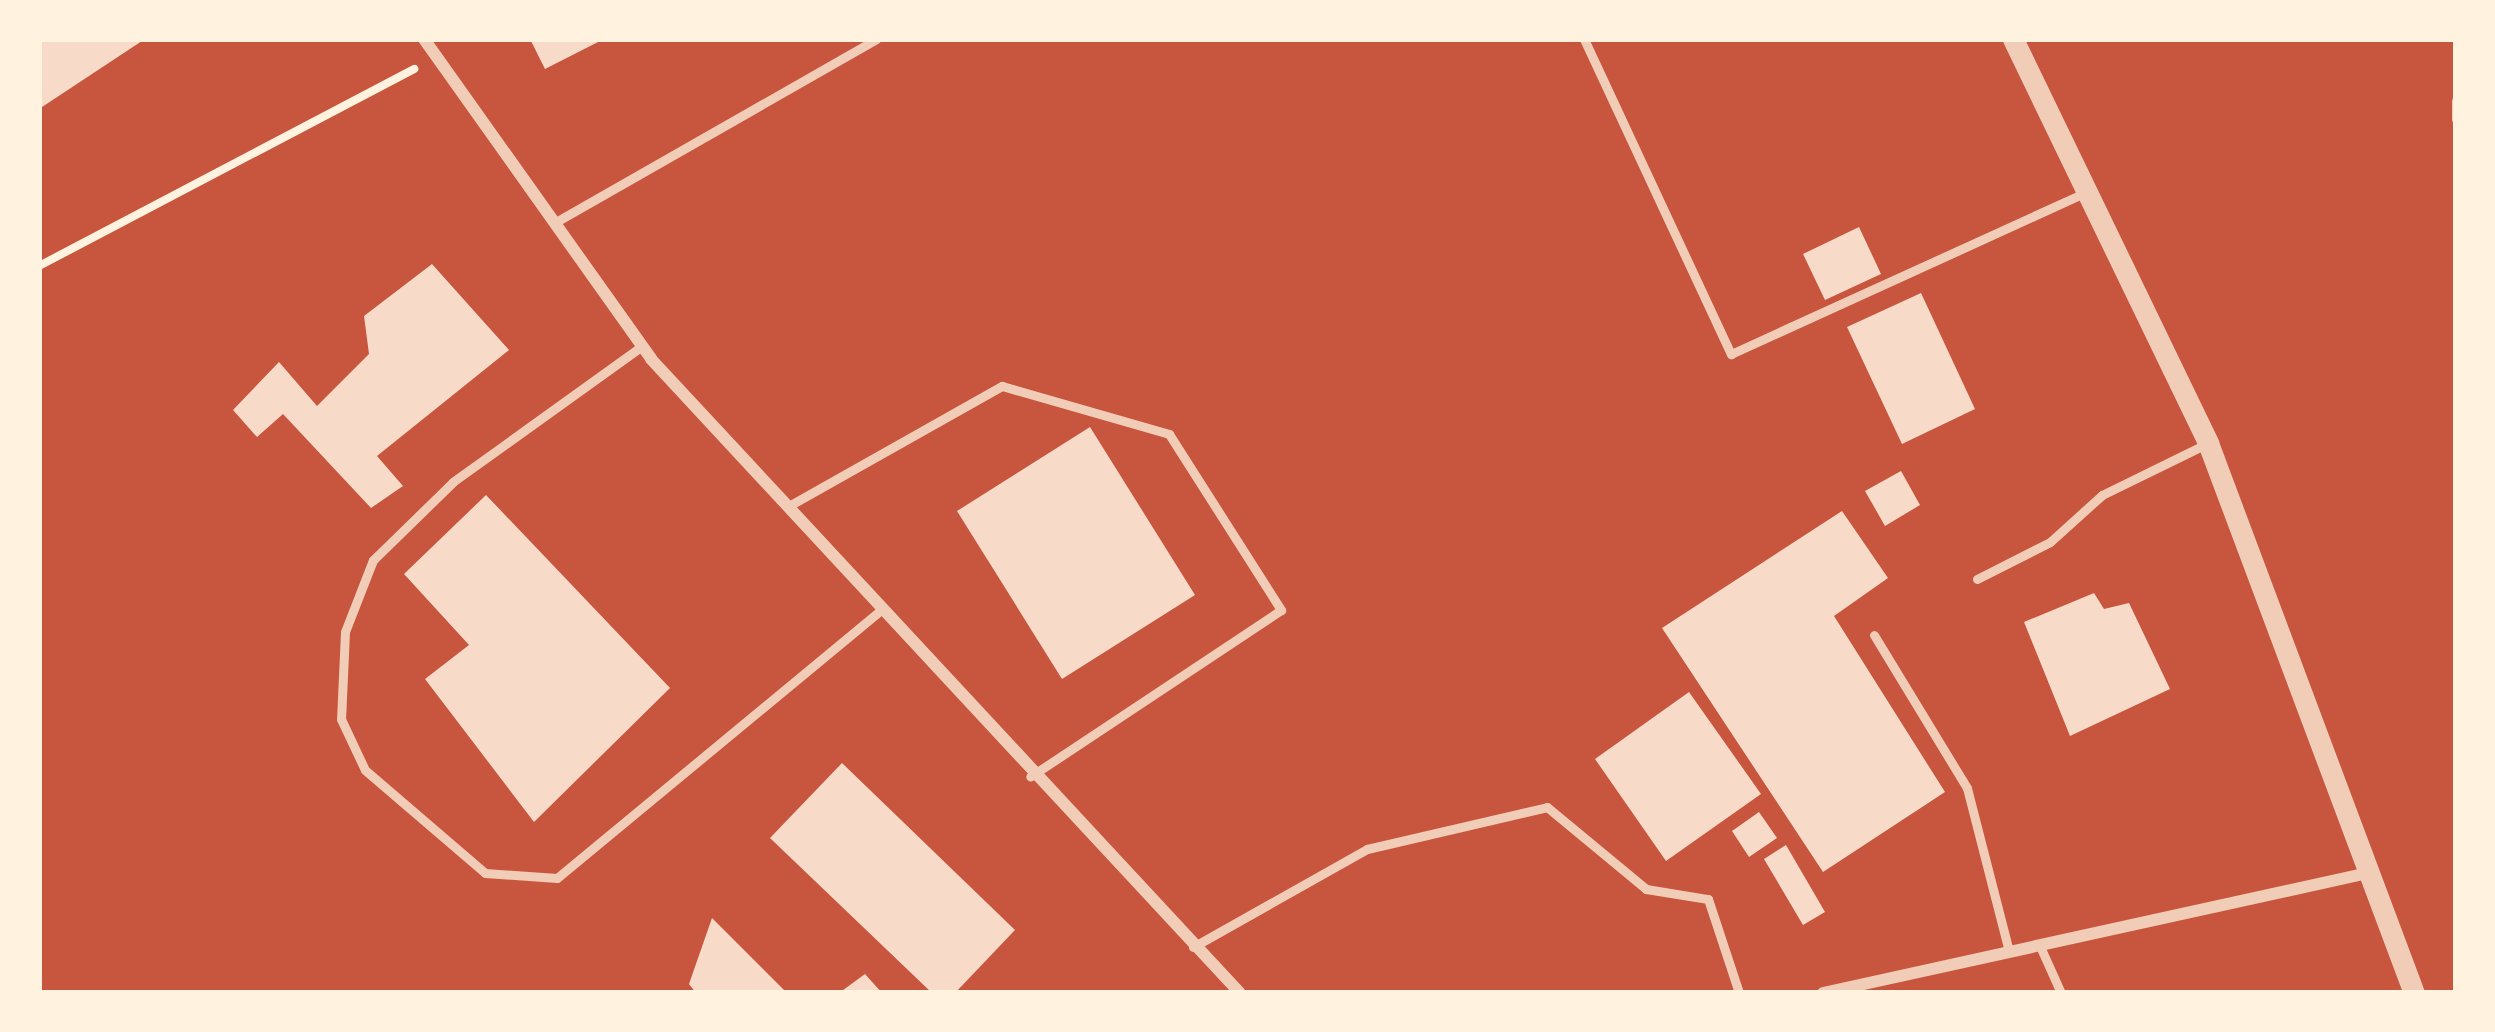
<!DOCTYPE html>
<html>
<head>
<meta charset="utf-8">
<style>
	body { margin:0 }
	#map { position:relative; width:2495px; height:1032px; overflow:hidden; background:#c8553d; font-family:Lato,sans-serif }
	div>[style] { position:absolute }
	.building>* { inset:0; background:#f7dbc8 }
	.path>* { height:8px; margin:-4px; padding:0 4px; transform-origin:4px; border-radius:4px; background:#fff3e0 }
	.service>* { height:9px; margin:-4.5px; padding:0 4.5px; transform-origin:4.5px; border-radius:4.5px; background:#f1ccb7 }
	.minor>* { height:12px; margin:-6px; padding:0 6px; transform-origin:6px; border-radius:6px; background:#f1ccb7 }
	.tertiary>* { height:21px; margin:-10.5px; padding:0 10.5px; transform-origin:10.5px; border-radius:10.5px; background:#f1ccb7 }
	span { translate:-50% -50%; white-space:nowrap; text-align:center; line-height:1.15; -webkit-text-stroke:9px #fff3e0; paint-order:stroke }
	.frame { position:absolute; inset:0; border:42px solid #fff3e0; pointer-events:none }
</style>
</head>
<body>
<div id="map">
	<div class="building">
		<i style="clip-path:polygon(39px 39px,145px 39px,39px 109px)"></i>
		<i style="clip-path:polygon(530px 39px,604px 39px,545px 69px)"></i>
		<i style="clip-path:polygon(1859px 227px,1881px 274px,1825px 300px,1803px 254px)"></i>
		<i style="clip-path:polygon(432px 264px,509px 350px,377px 456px,403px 486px,371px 508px,283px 414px,257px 437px,233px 410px,279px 362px,317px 406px,369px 354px,364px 316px)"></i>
		<i style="clip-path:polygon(1921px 293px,1975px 409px,1902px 444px,1847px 327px)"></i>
		<i style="clip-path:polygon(1090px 427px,1195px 595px,1062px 679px,957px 511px)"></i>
		<i style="clip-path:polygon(1901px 471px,1920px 505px,1885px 526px,1865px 491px)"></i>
		<i style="clip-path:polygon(486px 495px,670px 688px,534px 822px,425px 679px,469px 645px,404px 574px)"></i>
		<i style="clip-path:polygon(1842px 511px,1888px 578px,1834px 616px,1945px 792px,1823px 872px,1662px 628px)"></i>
		<i style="clip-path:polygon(2094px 593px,2104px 609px,2129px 603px,2170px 689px,2070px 736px,2024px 622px)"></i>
		<i style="clip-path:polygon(1689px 692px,1761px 794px,1666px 861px,1595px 759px)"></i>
		<i style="clip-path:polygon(842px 763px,1015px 930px,955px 993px,932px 993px,770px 838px)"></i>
		<i style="clip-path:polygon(1759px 812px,1777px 838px,1749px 857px,1732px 831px)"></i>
		<i style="clip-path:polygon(1786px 845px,1825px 912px,1803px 925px,1764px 859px)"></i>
		<i style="clip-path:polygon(712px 918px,787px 993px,696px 993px,689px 984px)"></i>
		<i style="clip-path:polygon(865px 974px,882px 993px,839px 993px)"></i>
	</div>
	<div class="path">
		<i style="left:39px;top:266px;width:424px;rotate:-27.7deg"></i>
	</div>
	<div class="service">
		<i style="left:1584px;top:39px;width:348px;rotate:65deg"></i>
		<i style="left:1731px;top:354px;width:390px;rotate:-24.5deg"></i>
		<i style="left:2456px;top:101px;width:18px;rotate:90deg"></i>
		<i style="left:554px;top:223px;width:371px;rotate:-29.7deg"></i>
		<i style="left:642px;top:346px;width:233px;rotate:144.3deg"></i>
		<i style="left:453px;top:482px;width:112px;rotate:135.7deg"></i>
		<i style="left:373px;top:560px;width:77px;rotate:111.3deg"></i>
		<i style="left:345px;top:632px;width:87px;rotate:92.6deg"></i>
		<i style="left:341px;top:719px;width:56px;rotate:64.8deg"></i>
		<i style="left:365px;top:770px;width:158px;rotate:40.6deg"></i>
		<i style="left:485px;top:873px;width:72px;rotate:4deg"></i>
		<i style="left:557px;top:878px;width:422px;rotate:-39.6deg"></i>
		<i style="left:787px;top:507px;width:247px;rotate:-29.4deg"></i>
		<i style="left:1002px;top:386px;width:174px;rotate:16deg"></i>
		<i style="left:1169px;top:434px;width:209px;rotate:57.5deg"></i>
		<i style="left:1281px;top:610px;width:301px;rotate:146.4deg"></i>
		<i style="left:1977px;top:579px;width:82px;rotate:-26.9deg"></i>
		<i style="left:2050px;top:542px;width:70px;rotate:-42.1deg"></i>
		<i style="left:2102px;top:495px;width:118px;rotate:-26.1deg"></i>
		<i style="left:1874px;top:635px;width:179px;rotate:58.7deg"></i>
		<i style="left:1967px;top:788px;width:168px;rotate:75.6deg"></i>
		<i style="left:2039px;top:944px;width:54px;rotate:65.8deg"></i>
		<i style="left:1193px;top:947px;width:200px;rotate:-29.4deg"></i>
		<i style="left:1367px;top:849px;width:185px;rotate:-13.1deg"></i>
		<i style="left:1547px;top:807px;width:129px;rotate:39.6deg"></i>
		<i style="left:1646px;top:889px;width:63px;rotate:9.2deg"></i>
		<i style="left:1708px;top:899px;width:99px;rotate:71.7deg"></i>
	</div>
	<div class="minor">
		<i style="left:424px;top:39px;width:392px;rotate:54.6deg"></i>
		<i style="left:651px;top:359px;width:865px;rotate:47.11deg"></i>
		<i style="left:1823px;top:993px;width:558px;rotate:-12.42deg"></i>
	</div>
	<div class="tertiary">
		<i style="left:2013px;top:39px;width:449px;rotate:64.2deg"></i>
		<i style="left:2208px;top:443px;width:587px;rotate:69.47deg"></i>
	</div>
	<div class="frame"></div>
</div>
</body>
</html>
